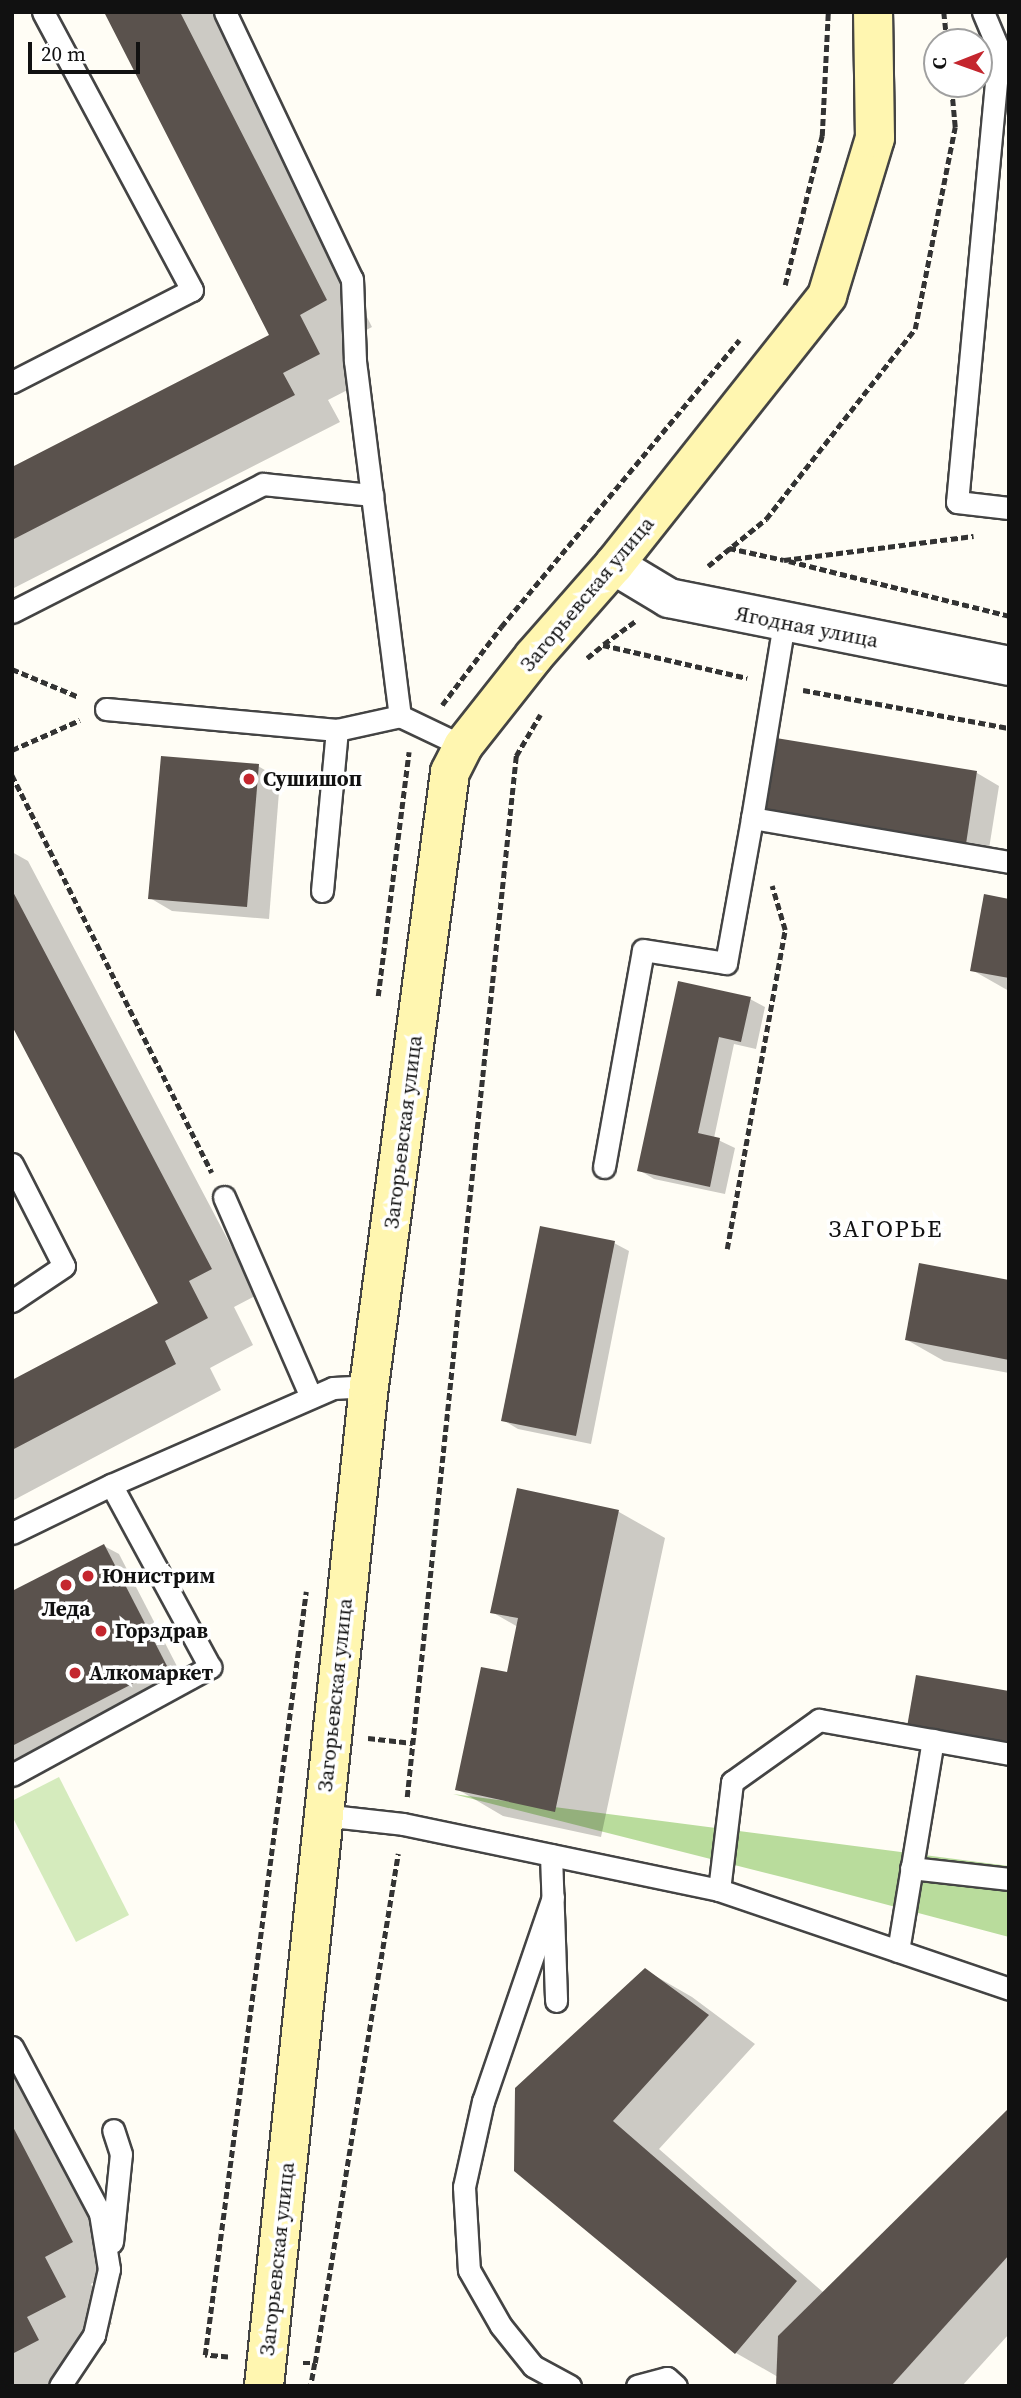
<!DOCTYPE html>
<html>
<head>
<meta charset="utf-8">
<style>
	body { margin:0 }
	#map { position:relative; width:1021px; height:2398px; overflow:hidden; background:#fffdf5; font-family:"Source Serif 4",serif }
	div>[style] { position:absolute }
	.green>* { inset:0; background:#d5ebbd }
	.forest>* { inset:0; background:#b9dc9c }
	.shadow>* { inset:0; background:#0003 }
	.building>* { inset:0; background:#5a524d }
	.path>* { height:4.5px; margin-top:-2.25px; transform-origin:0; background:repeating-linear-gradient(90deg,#333 0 7px,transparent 0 10.5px) }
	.roads { filter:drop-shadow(2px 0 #444) drop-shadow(-2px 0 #444) drop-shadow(0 2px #444) drop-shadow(0 -2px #444) }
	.lane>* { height:21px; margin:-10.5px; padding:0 10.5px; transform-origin:10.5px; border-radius:10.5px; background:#fff }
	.street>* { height:38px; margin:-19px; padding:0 19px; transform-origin:19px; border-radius:19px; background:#fff }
	.secondary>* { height:38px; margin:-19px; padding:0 19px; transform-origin:19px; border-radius:19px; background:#fff6b0 }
	.dots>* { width:19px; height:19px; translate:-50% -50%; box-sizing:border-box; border:4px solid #fff; border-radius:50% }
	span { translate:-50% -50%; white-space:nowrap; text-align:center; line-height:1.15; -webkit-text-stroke:7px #fff; paint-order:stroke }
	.street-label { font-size:21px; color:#111 }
	.poi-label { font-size:21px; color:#111; font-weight:700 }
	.left { translate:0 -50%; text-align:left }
	.quarter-label { font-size:24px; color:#111; letter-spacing:2px }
	.frame { position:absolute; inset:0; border:14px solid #111; pointer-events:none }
	.north { position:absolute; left:923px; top:28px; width:70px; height:70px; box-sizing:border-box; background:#fff; border:2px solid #a0a0a0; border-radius:50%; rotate:269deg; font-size:19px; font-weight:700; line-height:28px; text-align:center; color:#111 }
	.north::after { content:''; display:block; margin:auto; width:24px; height:32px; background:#c4262e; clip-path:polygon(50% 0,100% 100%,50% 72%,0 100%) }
	.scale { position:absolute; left:28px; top:42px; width:112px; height:32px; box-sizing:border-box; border:4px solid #111; border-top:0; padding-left:9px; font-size:21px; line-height:24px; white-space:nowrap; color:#111; -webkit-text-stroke:5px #fff; paint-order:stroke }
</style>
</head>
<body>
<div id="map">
	<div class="green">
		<i style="clip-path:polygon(59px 1777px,129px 1915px,76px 1942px,12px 1816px,12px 1801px)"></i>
	</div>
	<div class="forest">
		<i style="clip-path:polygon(453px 1794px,1009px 1866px,1009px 1937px,786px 1878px)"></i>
	</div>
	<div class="shadow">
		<i style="clip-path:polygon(106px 12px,212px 12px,372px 327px,345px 341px,365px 381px,328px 400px,340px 422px,12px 589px,12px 469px,271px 336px)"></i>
		<i style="clip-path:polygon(778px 740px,977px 773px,999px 786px,988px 855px,789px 822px)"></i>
		<i style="clip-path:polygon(258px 766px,280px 779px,269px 919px,172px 911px,150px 898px)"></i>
		<i style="clip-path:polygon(12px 852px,28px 861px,257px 1295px,234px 1307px,253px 1345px,210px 1368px,221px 1390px,12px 1501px,12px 1382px,161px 1304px,12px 1022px)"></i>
		<i style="clip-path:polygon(1009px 901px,1009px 991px,972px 970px)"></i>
		<i style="clip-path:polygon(680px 983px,750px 999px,765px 1007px,756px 1049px,734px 1044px,714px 1138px,735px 1148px,725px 1194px,654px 1179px,639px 1170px)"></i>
		<i style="clip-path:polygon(614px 1243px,629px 1251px,591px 1444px,518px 1429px,503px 1420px)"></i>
		<i style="clip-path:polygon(1009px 1282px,1009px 1373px,944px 1361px,907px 1340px)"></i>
		<i style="clip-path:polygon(518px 1490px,619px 1512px,665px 1538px,601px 1837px,503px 1816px,457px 1789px,508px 1674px,518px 1627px,492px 1612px)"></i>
		<i style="clip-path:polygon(104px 1546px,119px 1554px,181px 1674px,12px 1761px,12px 1593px)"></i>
		<i style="clip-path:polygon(645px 1970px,692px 1997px,755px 2044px,659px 2149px,824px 2293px,1009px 2111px,1009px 2334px,962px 2386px,777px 2386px,778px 2377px,736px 2353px,515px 2170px)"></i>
		<i style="clip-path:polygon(12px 2065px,119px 2269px,91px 2284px,112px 2324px,73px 2345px,85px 2367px,49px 2386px,12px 2386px)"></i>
	</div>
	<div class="building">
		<i style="clip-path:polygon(104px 12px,180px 12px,327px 300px,300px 315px,320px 354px,283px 373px,295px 395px,12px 540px,12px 467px,269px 335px)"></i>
		<i style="clip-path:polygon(776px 738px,977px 771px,966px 844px,765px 811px)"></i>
		<i style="clip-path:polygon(161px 756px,259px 764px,247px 907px,148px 899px)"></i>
		<i style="clip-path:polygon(12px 890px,212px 1269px,189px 1281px,208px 1318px,165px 1341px,176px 1364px,12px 1450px,12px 1380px,158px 1303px,12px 1026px)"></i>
		<i style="clip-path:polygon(984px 894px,1009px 899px,1009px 978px,970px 971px)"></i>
		<i style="clip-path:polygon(678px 981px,751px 997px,741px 1042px,719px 1037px,698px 1133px,720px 1138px,710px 1187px,637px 1171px)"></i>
		<i style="clip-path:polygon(540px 1226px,615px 1241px,576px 1436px,501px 1421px)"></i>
		<i style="clip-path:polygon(919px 1263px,1009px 1280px,1009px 1360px,905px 1340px)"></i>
		<i style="clip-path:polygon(517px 1488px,619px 1510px,555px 1812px,455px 1790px,481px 1667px,507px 1672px,518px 1618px,490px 1613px)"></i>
		<i style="clip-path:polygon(104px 1544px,167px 1666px,12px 1746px,12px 1591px)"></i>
		<i style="clip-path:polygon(916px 1675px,1009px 1691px,1009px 1745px,907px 1727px)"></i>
		<i style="clip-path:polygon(645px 1968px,709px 2015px,613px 2121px,797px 2281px,735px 2354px,514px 2171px,515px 2088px)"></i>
		<i style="clip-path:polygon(1009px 2108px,1009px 2255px,891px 2386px,776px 2386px,778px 2336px)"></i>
		<i style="clip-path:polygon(12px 2125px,73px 2242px,45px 2257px,66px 2297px,27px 2317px,39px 2340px,12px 2354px)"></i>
	</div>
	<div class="path">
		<i style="left:944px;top:12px;width:30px;rotate:84deg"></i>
		<i style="left:785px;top:285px;width:154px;rotate:-76.1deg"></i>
		<i style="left:822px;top:136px;width:124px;rotate:-87.2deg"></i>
		<i style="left:729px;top:548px;width:56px;rotate:12.3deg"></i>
		<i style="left:784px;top:560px;width:191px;rotate:-7.2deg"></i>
		<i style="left:789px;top:561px;width:227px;rotate:14deg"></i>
		<i style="left:708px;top:566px;width:75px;rotate:-39deg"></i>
		<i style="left:766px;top:519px;width:241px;rotate:-51.9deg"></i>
		<i style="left:915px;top:329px;width:206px;rotate:-78.8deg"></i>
		<i style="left:955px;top:127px;width:43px;rotate:-95.3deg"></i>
		<i style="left:635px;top:622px;width:39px;rotate:144deg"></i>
		<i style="left:603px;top:645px;width:148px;rotate:12.9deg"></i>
		<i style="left:587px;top:658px;width:21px;rotate:-39deg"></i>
		<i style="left:12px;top:669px;width:73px;rotate:22.7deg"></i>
		<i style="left:803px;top:690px;width:209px;rotate:10.5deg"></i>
		<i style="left:442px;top:705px;width:98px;rotate:-52.9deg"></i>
		<i style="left:501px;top:627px;width:373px;rotate:-50.3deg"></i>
		<i style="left:12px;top:750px;width:74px;rotate:-23.8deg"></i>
		<i style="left:12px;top:775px;width:445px;rotate:63.3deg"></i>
		<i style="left:378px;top:996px;width:246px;rotate:-82.8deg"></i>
		<i style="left:727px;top:1249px;width:324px;rotate:-79.7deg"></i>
		<i style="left:785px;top:930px;width:46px;rotate:-106.5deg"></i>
		<i style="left:368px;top:1738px;width:45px;rotate:6.3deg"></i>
		<i style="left:407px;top:1797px;width:1047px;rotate:-84.02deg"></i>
		<i style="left:516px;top:756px;width:48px;rotate:-59.7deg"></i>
		<i style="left:228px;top:2357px;width:23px;rotate:-175deg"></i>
		<i style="left:205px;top:2355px;width:770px;rotate:-82.46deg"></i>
		<i style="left:303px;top:2363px;width:12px"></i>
		<i style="left:315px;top:2363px;width:23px;rotate:100deg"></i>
		<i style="left:315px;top:2363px;width:516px;rotate:-80.74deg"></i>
	</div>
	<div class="roads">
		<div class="lane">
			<i style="left:225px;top:12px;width:296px;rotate:64.6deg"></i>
			<i style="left:352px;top:279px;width:82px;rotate:87.9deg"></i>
			<i style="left:355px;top:361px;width:358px;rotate:82.8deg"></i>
			<i style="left:400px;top:716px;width:70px;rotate:25.5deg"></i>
			<i style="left:983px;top:12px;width:41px;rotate:67.2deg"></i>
			<i style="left:999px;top:50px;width:454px;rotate:95.3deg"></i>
			<i style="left:957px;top:502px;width:52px;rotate:6.6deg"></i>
			<i style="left:12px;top:382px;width:202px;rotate:-27.1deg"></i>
			<i style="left:192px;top:290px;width:315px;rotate:-118.2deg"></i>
			<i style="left:12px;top:612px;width:282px;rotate:-27deg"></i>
			<i style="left:263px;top:484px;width:110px;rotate:5.8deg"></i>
			<i style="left:784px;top:623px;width:198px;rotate:99.3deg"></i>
			<i style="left:752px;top:818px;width:261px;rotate:9.7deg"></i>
			<i style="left:106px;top:709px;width:232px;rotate:5.2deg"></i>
			<i style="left:322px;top:891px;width:162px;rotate:-84.7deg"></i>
			<i style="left:337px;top:730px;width:65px;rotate:-12.5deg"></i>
			<i style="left:12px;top:1164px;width:114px;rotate:63deg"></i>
			<i style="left:64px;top:1266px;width:63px;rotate:146.1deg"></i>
			<i style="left:604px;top:1167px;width:220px;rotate:-79.8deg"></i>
			<i style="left:643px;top:950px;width:84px;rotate:8.9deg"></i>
			<i style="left:726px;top:963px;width:147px;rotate:-79.8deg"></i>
			<i style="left:224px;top:1197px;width:218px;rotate:66.5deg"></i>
			<i style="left:12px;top:1533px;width:110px;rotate:-25.9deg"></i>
			<i style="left:111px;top:1485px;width:242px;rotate:-23.6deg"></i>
			<i style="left:333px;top:1388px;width:36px;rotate:-3deg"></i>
			<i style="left:12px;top:1775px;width:226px;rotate:-28.6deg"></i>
			<i style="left:210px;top:1667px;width:207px;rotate:-118.5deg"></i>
			<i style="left:322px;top:1815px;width:81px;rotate:6.3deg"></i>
			<i style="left:403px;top:1824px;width:323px;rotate:11.8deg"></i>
			<i style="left:719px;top:1890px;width:306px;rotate:18.8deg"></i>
			<i style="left:551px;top:1855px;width:146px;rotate:88deg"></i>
			<i style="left:911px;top:1868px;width:99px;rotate:6.4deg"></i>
			<i style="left:719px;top:1890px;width:109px;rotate:-83.1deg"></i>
			<i style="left:732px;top:1782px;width:107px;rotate:-35.5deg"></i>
			<i style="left:819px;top:1720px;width:193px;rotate:10.1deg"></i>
			<i style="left:553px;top:1897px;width:216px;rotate:108.9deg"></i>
			<i style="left:483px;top:2101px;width:88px;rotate:102.5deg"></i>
			<i style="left:464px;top:2187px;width:83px;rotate:86.6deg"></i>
			<i style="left:469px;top:2270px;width:64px;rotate:60.3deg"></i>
			<i style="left:501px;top:2326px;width:51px;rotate:51.3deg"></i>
			<i style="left:533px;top:2366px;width:42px;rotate:28.4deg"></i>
			<i style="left:898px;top:1951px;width:214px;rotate:-80.6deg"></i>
			<i style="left:12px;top:2047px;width:188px;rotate:62.1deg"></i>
			<i style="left:100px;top:2213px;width:57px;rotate:80.9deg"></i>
			<i style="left:109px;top:2269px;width:68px;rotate:102.8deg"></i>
			<i style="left:94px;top:2335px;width:61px;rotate:123.7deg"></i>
			<i style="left:112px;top:2242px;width:88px;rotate:-84.2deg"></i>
			<i style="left:121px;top:2154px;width:25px;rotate:-108deg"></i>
			<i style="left:637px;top:2386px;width:31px;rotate:-15deg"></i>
			<i style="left:667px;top:2378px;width:12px;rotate:42deg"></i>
		</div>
		<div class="street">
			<i style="left:614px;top:565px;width:64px;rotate:31deg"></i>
			<i style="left:669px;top:598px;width:347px;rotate:11.3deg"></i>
		</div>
		<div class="secondary">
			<i style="left:264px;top:2386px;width:1005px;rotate:-84.01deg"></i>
			<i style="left:369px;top:1386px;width:619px;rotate:-82.48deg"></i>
			<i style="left:450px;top:772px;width:29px;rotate:-63deg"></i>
			<i style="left:463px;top:746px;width:115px;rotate:-51.7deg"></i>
			<i style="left:534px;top:656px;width:121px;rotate:-48.7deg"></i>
			<i style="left:614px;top:565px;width:343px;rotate:-51.6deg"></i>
			<i style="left:827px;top:296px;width:165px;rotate:-73.1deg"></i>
			<i style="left:875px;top:138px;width:126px;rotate:-90.9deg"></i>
		</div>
	</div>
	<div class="dots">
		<i style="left:249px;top:779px;background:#c4262e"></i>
		<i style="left:88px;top:1576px;background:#c4262e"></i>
		<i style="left:66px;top:1585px;background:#c4262e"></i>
		<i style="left:101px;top:1631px;background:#c4262e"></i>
		<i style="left:75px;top:1673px;background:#c4262e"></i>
	</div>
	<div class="street-label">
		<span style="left:587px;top:594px;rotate:-50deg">Загорьевская улица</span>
		<span style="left:807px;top:627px;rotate:11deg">Ягодная улица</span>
		<span style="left:403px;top:1132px;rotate:-83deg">Загорьевская улица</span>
		<span style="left:335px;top:1695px;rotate:-84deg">Загорьевская улица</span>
		<span style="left:277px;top:2259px;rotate:-84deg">Загорьевская улица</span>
	</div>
	<div class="poi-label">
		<span class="left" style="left:263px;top:779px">Сушишоп</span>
		<span class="left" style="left:102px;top:1576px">Юнистрим</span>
		<span style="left:66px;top:1609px">Леда</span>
		<span class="left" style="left:115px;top:1631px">Горздрав</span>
		<span class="left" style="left:89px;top:1673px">Алкомаркет</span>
	</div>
	<div class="quarter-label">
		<span style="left:886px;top:1229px">ЗАГОРЬЕ</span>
	</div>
	<div class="frame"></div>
	<div class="north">С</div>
	<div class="scale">20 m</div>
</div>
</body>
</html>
